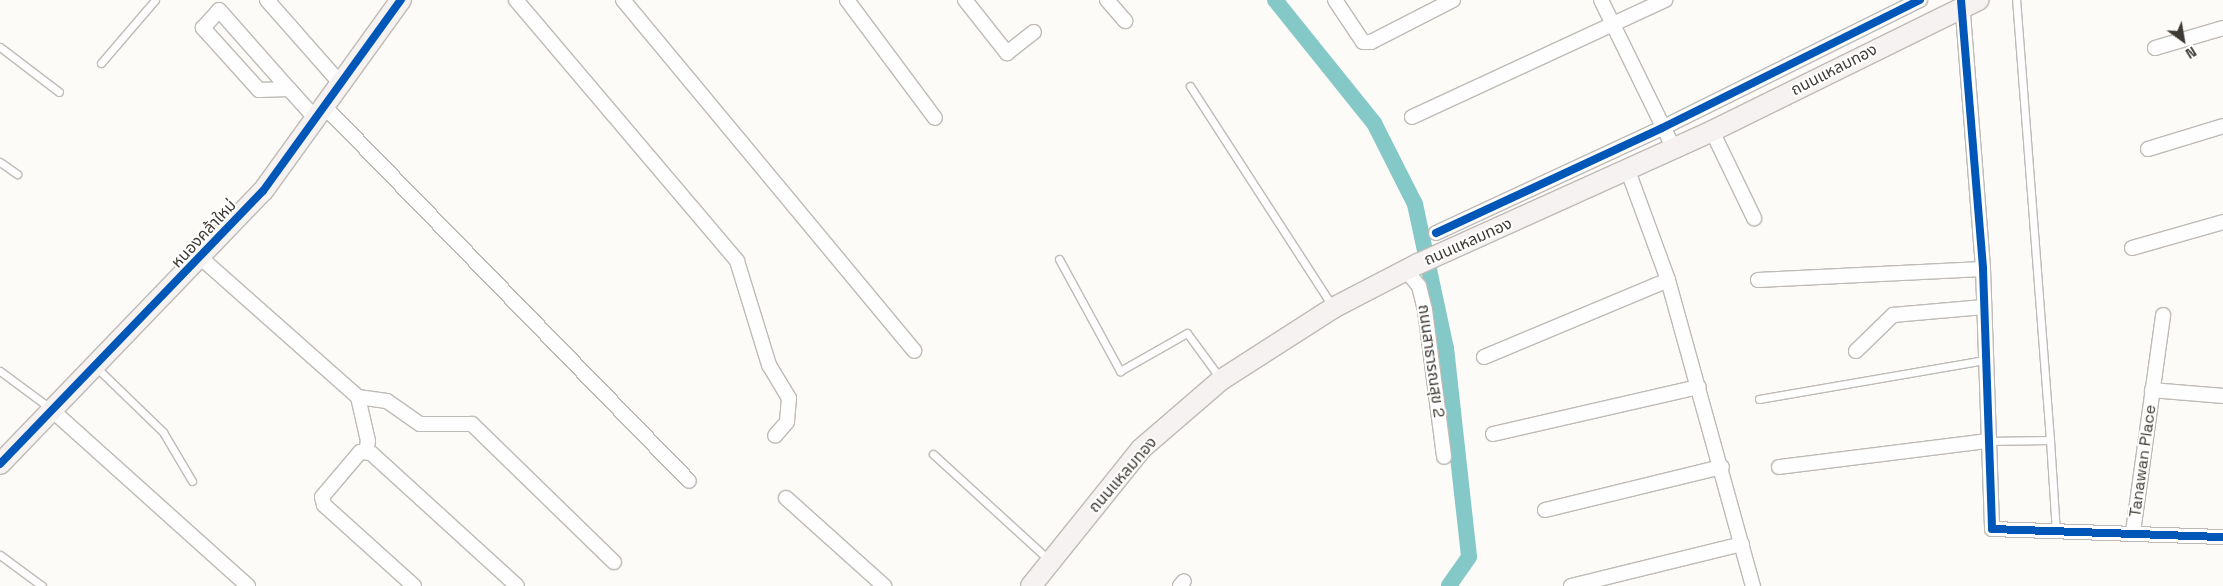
<!DOCTYPE html>
<html>
<head>
<meta charset="utf-8">
<style>
	body { margin:0 }
	#map { position:relative; width:2223px; height:586px; overflow:hidden; background:#fdfbf8; font-family:"Space Grotesk","Noto Sans Thai",sans-serif }
	div>[style] { position:absolute }
	.canal>* { height:16px; margin:-8px; padding:0 8px; transform-origin:8px; border-radius:8px; background:#85c8c8 }
	.roads { filter:drop-shadow(1px 0 #bebbb7) drop-shadow(-1px 0 #bebbb7) drop-shadow(0 1px #bebbb7) drop-shadow(0 -1px #bebbb7) }
	.lane>* { height:7px; margin:-3.5px; padding:0 3.5px; transform-origin:3.5px; border-radius:3.5px; background:#fffefe }
	.street>* { height:14px; margin:-7px; padding:0 7px; transform-origin:7px; border-radius:7px; background:#fffefe }
	.secondary>* { height:20px; margin:-10px; padding:0 10px; transform-origin:10px; border-radius:10px; background:#f6f2f1 }
	.cycleway>* { height:8px; margin:-4px; padding:0 4px; transform-origin:4px; border-radius:4px; background:#0057b8 }
	span { translate:-50% -50%; white-space:nowrap; text-align:center; line-height:1.15; -webkit-text-stroke:4px #fff; paint-order:stroke }
	.street-label { font-size:16px; color:#3f3a33 }
	.north { position:absolute; left:2158px; top:15px; width:50px; height:50px; -webkit-text-stroke:4px #fff; paint-order:stroke; rotate:148deg; font-size:14px; font-weight:700; line-height:20px; text-align:center; color:#3f3a33 }
	.north::after { content:''; display:block; margin:auto; width:18px; height:22px; background:#3f3a33; clip-path:polygon(50% 0,100% 100%,50% 72%,0 100%) }
</style>
</head>
<body>
<div id="map">
	<div class="canal">
		<i style="left:1275px;top:0;width:158px;rotate:51.2deg"></i>
		<i style="left:1374px;top:123px;width:91px;rotate:63.2deg"></i>
		<i style="left:1415px;top:204px;width:147px;rotate:77.9deg"></i>
		<i style="left:1446px;top:348px;width:210px;rotate:83.7deg"></i>
		<i style="left:1469px;top:557px;width:35px;rotate:125deg"></i>
	</div>
	<div class="roads">
		<div class="lane">
			<i style="left:0;top:47px;width:74px;rotate:37.3deg"></i>
			<i style="left:101px;top:63px;width:83px;rotate:-49.4deg"></i>
			<i style="left:1190px;top:86px;width:263px;rotate:57.1deg"></i>
			<i style="left:0;top:162px;width:21px;rotate:35deg"></i>
			<i style="left:1059px;top:259px;width:128px;rotate:61.4deg"></i>
			<i style="left:1120px;top:371px;width:77px;rotate:-29.6deg"></i>
			<i style="left:1187px;top:333px;width:56px;rotate:53.7deg"></i>
			<i style="left:97px;top:368px;width:92px;rotate:44.1deg"></i>
			<i style="left:163px;top:432px;width:57px;rotate:59.4deg"></i>
			<i style="left:0;top:371px;width:62px;rotate:36.5deg"></i>
			<i style="left:1759px;top:399px;width:229px;rotate:-9.8deg"></i>
			<i style="left:2050px;top:440px;width:92px;rotate:86.3deg"></i>
			<i style="left:1987px;top:441px;width:63px;rotate:-0.9deg"></i>
			<i style="left:2050px;top:440px;width:441px;rotate:-94.4deg"></i>
			<i style="left:933px;top:454px;width:159px;rotate:42.4deg"></i>
			<i style="left:0;top:555px;width:52px;rotate:36.4deg"></i>
		</div>
		<div class="street">
			<i style="left:267px;top:0;width:113px;rotate:48.6deg"></i>
			<i style="left:516px;top:0;width:342px;rotate:49.7deg"></i>
			<i style="left:737px;top:261px;width:109px;rotate:72.9deg"></i>
			<i style="left:769px;top:365px;width:39px;rotate:59deg"></i>
			<i style="left:789px;top:398px;width:24px;rotate:95deg"></i>
			<i style="left:787px;top:422px;width:18px;rotate:131deg"></i>
			<i style="left:623px;top:0;width:456px;rotate:50.3deg"></i>
			<i style="left:847px;top:0;width:147px;rotate:53.3deg"></i>
			<i style="left:965px;top:0;width:68px;rotate:51.6deg"></i>
			<i style="left:1007px;top:53px;width:34px;rotate:-38deg"></i>
			<i style="left:1107px;top:0;width:28px;rotate:49deg"></i>
			<i style="left:1335px;top:0;width:50px;rotate:56.3deg"></i>
			<i style="left:1363px;top:42px;width:8px"></i>
			<i style="left:1371px;top:42px;width:92px;rotate:-27.1deg"></i>
			<i style="left:1601px;top:0;width:166px;rotate:63.9deg"></i>
			<i style="left:1962px;top:1px;width:269px;rotate:85.5deg"></i>
			<i style="left:1983px;top:269px;width:260px;rotate:88deg"></i>
			<i style="left:1992px;top:529px;width:231px;rotate:2deg"></i>
			<i style="left:2155px;top:48px;width:71px;rotate:-16.4deg"></i>
			<i style="left:289px;top:89px;width:30px;rotate:178deg"></i>
			<i style="left:259px;top:90px;width:84px;rotate:-132.1deg"></i>
			<i style="left:203px;top:28px;width:24px;rotate:-48deg"></i>
			<i style="left:219px;top:10px;width:106px;rotate:48.5deg"></i>
			<i style="left:289px;top:89px;width:42px;rotate:47.9deg"></i>
			<i style="left:326px;top:108px;width:520px;rotate:45.78deg"></i>
			<i style="left:1412px;top:117px;width:279px;rotate:-24.8deg"></i>
			<i style="left:1712px;top:131px;width:97px;rotate:64.2deg"></i>
			<i style="left:2148px;top:149px;width:78px;rotate:-17deg"></i>
			<i style="left:1628px;top:171px;width:116px;rotate:69.8deg"></i>
			<i style="left:1668px;top:280px;width:318px;rotate:74.5deg"></i>
			<i style="left:1436px;top:233px;width:249px;rotate:-24.9deg"></i>
			<i style="left:1662px;top:128px;width:288px;rotate:-26.4deg"></i>
			<i style="left:2132px;top:248px;width:95px;rotate:-15.9deg"></i>
			<i style="left:201px;top:258px;width:210px;rotate:41.5deg"></i>
			<i style="left:358px;top:397px;width:45px;rotate:77.2deg"></i>
			<i style="left:368px;top:441px;width:10px;rotate:101deg"></i>
			<i style="left:1406px;top:270px;width:21px;rotate:51deg"></i>
			<i style="left:1419px;top:286px;width:25px;rotate:76deg"></i>
			<i style="left:1425px;top:310px;width:148px;rotate:82.6deg"></i>
			<i style="left:1758px;top:280px;width:225px;rotate:-2.8deg"></i>
			<i style="left:1856px;top:351px;width:52px;rotate:-44.2deg"></i>
			<i style="left:1893px;top:315px;width:91px;rotate:-5deg"></i>
			<i style="left:1484px;top:357px;width:199px;rotate:-22.7deg"></i>
			<i style="left:2152px;top:390px;width:71px;rotate:4.8deg"></i>
			<i style="left:358px;top:397px;width:29px;rotate:8deg"></i>
			<i style="left:387px;top:401px;width:40px;rotate:34.9deg"></i>
			<i style="left:420px;top:424px;width:52px"></i>
			<i style="left:472px;top:424px;width:198px;rotate:44.2deg"></i>
			<i style="left:53px;top:411px;width:262px;rotate:41.9deg"></i>
			<i style="left:1493px;top:434px;width:211px;rotate:-12.9deg"></i>
			<i style="left:1779px;top:467px;width:210px;rotate:-7.1deg"></i>
			<i style="left:786px;top:498px;width:132px;rotate:41.9deg"></i>
			<i style="left:1545px;top:510px;width:182px;rotate:-13.7deg"></i>
			<i style="left:2133px;top:532px;width:219px;rotate:-82.1deg"></i>
			<i style="left:414px;top:586px;width:121px;rotate:-138deg"></i>
			<i style="left:324px;top:505px;width:8px;rotate:-104deg"></i>
			<i style="left:322px;top:497px;width:59px;rotate:-49.8deg"></i>
			<i style="left:360px;top:452px;width:11px;rotate:5deg"></i>
			<i style="left:371px;top:453px;width:197px;rotate:42.3deg"></i>
			<i style="left:1180px;top:586px;width:6px;rotate:-51deg"></i>
			<i style="left:1571px;top:586px;width:176px;rotate:-13.8deg"></i>
		</div>
		<div class="secondary">
			<i style="left:0;top:464px;width:379px;rotate:-46.1deg"></i>
			<i style="left:263px;top:191px;width:236px;rotate:-54.2deg"></i>
			<i style="left:1031px;top:586px;width:176px;rotate:-51.2deg"></i>
			<i style="left:1141px;top:449px;width:106px;rotate:-40.8deg"></i>
			<i style="left:1221px;top:380px;width:133px;rotate:-32.7deg"></i>
			<i style="left:1333px;top:308px;width:96px;rotate:-27.4deg"></i>
			<i style="left:1418px;top:264px;width:323px;rotate:-24.3deg"></i>
			<i style="left:1712px;top:131px;width:297px;rotate:-26.2deg"></i>
		</div>
	</div>
	<div class="cycleway">
		<i style="left:1961px;top:0;width:270px;rotate:85.3deg"></i>
		<i style="left:1983px;top:269px;width:260px;rotate:88deg"></i>
		<i style="left:1992px;top:529px;width:231px;rotate:2deg"></i>
		<i style="left:1436px;top:233px;width:249px;rotate:-24.9deg"></i>
		<i style="left:1662px;top:128px;width:288px;rotate:-26.4deg"></i>
		<i style="left:0;top:464px;width:379px;rotate:-46.1deg"></i>
		<i style="left:263px;top:191px;width:236px;rotate:-54.2deg"></i>
	</div>
	<div class="street-label">
		<span style="left:1834px;top:70px;rotate:-27deg">ถนนแหลมทอง</span>
		<span style="left:204px;top:234px;rotate:-47deg">หนองคล้าใหม่</span>
		<span style="left:1468px;top:242px;rotate:-24deg">ถนนแหลมทอง</span>
		<span style="left:1431px;top:361px;rotate:82deg">ถนนสาธารณสุข 2</span>
		<span style="left:2143px;top:461px;rotate:-82deg">Tanawan Place</span>
		<span style="left:1123px;top:475px;rotate:-49deg">ถนนแหลมทอง</span>
	</div>
	<div class="north">N</div>
</div>
</body>
</html>
